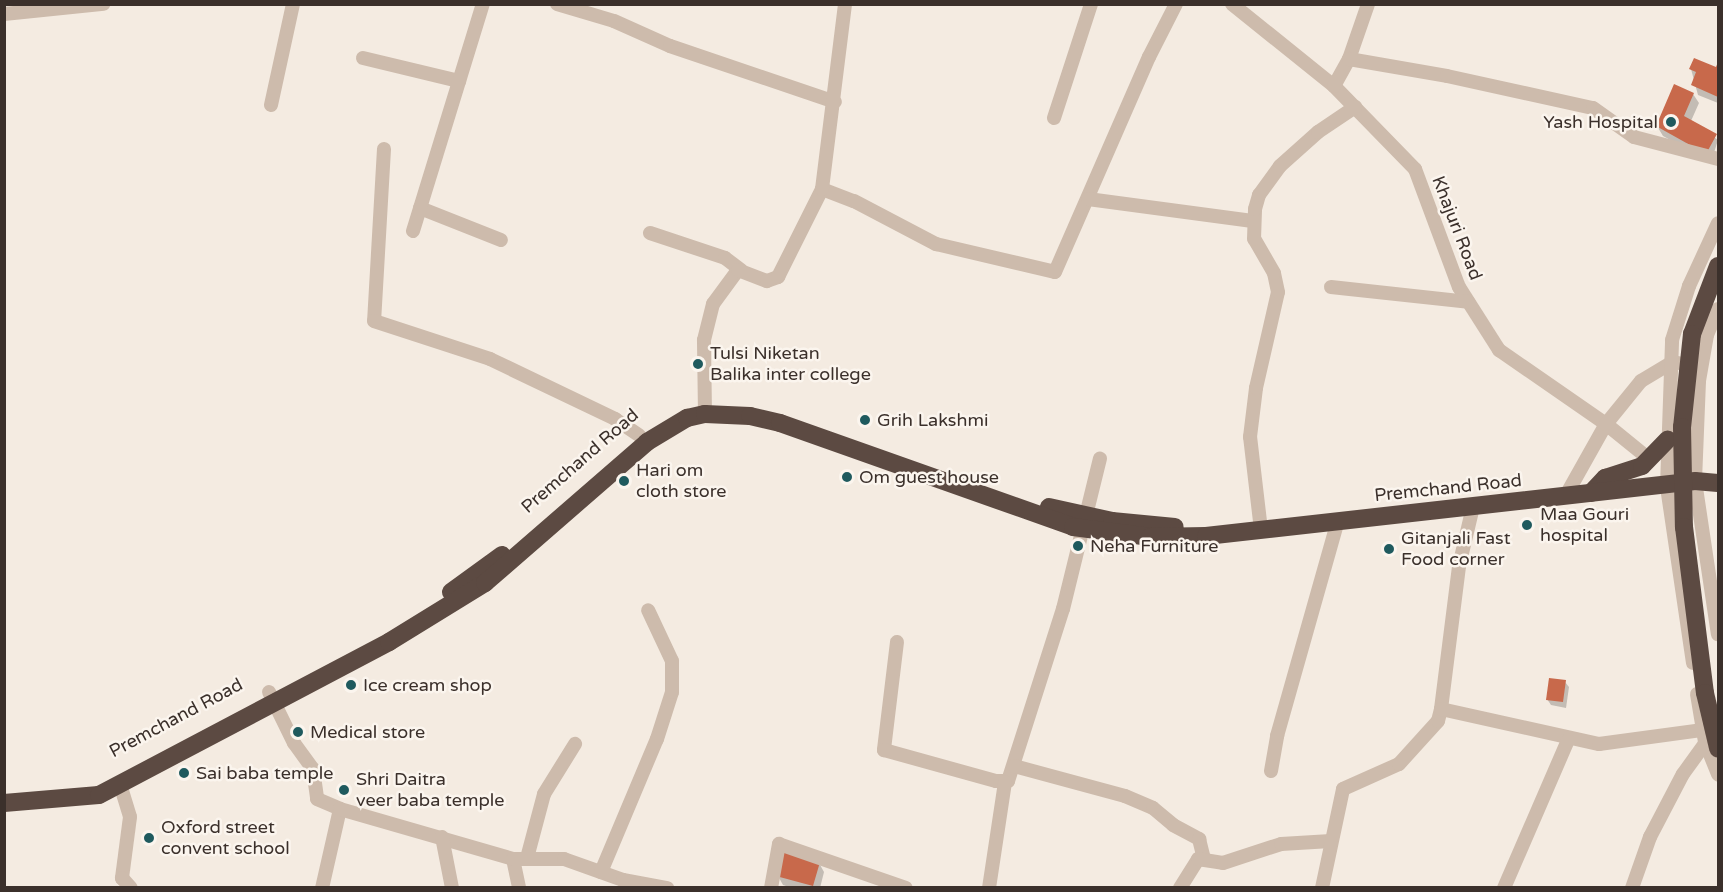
<!DOCTYPE html>
<html>
<head>
<meta charset="utf-8">
<style>
	body { margin:0 }
	#map { position:relative; width:1723px; height:892px; overflow:hidden; background:#f4ebe1; font-family:"Varela Round",sans-serif }
	div>[style] { position:absolute }
	.shadow>* { inset:0; background:#0003 }
	.building>* { inset:0; background:#c8694b }
	.minor>* { height:14px; margin:-7px; padding:0 7px; transform-origin:7px; border-radius:7px; background:#cdbbac }
	.highway>* { height:18px; margin:-9px; padding:0 9px; transform-origin:9px; border-radius:9px; background:#5c4a42 }
	.highway-bridge>* { height:18px; margin:-9px; padding:0 9px; transform-origin:9px; border-radius:9px; background:#5c4a42 }
	.dots>* { width:16px; height:16px; translate:-50% -50%; box-sizing:border-box; border:3px solid #fbf5ee; border-radius:50% }
	span { translate:-50% -50%; white-space:nowrap; text-align:center; line-height:1.15; -webkit-text-stroke:5px #fbf5ee; paint-order:stroke }
	.poi-label { font-size:18px; color:#3b302b }
	.right { translate:-100% -50%; text-align:right }
	.left { translate:0 -50%; text-align:left }
	.street-label { font-size:18px; color:#3b302b }
	.frame { position:absolute; inset:0; border:6px solid #3b302b; pointer-events:none }
</style>
</head>
<body>
<div id="map">
	<div class="shadow">
		<i style="clip-path:polygon(1718px 65px,1718px 103px,1698px 95px,1691px 69px,1717px 69px)"></i>
		<i style="clip-path:polygon(1693px 94px,1699px 103px,1691px 121px,1718px 140px,1711px 162px,1663px 136px,1657px 126px)"></i>
		<i style="clip-path:polygon(1565px 682px,1569px 687px,1566px 708px,1551px 705px,1547px 699px)"></i>
		<i style="clip-path:polygon(819px 863px,824px 872px,820px 888px,792px 888px,783px 885px,778px 876px)"></i>
	</div>
	<div class="building">
		<i style="clip-path:polygon(1694px 58px,1716px 67px,1718px 62px,1718px 97px,1691px 85px,1696px 72px,1689px 69px)"></i>
		<i style="clip-path:polygon(1674px 84px,1694px 93px,1684px 116px,1717px 134px,1706px 154px,1656px 126px)"></i>
		<i style="clip-path:polygon(1549px 678px,1566px 680px,1563px 702px,1546px 700px)"></i>
		<i style="clip-path:polygon(783px 851px,820px 862px,813px 886px,776px 876px)"></i>
	</div>
	<div class="minor">
		<i style="left:557px;top:4px;width:59px;rotate:16.6deg"></i>
		<i style="left:614px;top:21px;width:61px;rotate:24.1deg"></i>
		<i style="left:670px;top:46px;width:174px;rotate:18.7deg"></i>
		<i style="left:1232px;top:4px;width:131px;rotate:38.8deg"></i>
		<i style="left:1334px;top:86px;width:116px;rotate:45.7deg"></i>
		<i style="left:1415px;top:169px;width:126px;rotate:69.6deg"></i>
		<i style="left:1459px;top:287px;width:75px;rotate:57.6deg"></i>
		<i style="left:1499px;top:350px;width:130px;rotate:34.7deg"></i>
		<i style="left:1606px;top:424px;width:55px;rotate:39.1deg"></i>
		<i style="left:4px;top:14px;width:100px;rotate:-5.8deg"></i>
		<i style="left:363px;top:58px;width:99px;rotate:13.5deg"></i>
		<i style="left:1349px;top:59px;width:58px;rotate:-70.9deg"></i>
		<i style="left:1334px;top:86px;width:31px;rotate:-61deg"></i>
		<i style="left:1349px;top:59px;width:99px;rotate:9.8deg"></i>
		<i style="left:1447px;top:76px;width:149px;rotate:12.4deg"></i>
		<i style="left:1593px;top:108px;width:50px;rotate:35.3deg"></i>
		<i style="left:1634px;top:137px;width:87px;rotate:14.7deg"></i>
		<i style="left:271px;top:105px;width:103px;rotate:-77.7deg"></i>
		<i style="left:1054px;top:118px;width:120px;rotate:-72deg"></i>
		<i style="left:384px;top:149px;width:172px;rotate:93.3deg"></i>
		<i style="left:374px;top:321px;width:122px;rotate:18.1deg"></i>
		<i style="left:490px;top:359px;width:139px;rotate:25.6deg"></i>
		<i style="left:615px;top:419px;width:29px;rotate:34deg"></i>
		<i style="left:822px;top:189px;width:34px;rotate:21deg"></i>
		<i style="left:854px;top:201px;width:93px;rotate:27.7deg"></i>
		<i style="left:936px;top:244px;width:122px;rotate:13.2deg"></i>
		<i style="left:1055px;top:272px;width:235px;rotate:-66.4deg"></i>
		<i style="left:1149px;top:57px;width:59px;rotate:-63deg"></i>
		<i style="left:1088px;top:199px;width:166px;rotate:7.6deg"></i>
		<i style="left:420px;top:208px;width:87px;rotate:21.6deg"></i>
		<i style="left:413px;top:231px;width:238px;rotate:-72.9deg"></i>
		<i style="left:650px;top:233px;width:79px;rotate:18.4deg"></i>
		<i style="left:725px;top:258px;width:20px;rotate:37deg"></i>
		<i style="left:1331px;top:287px;width:138px;rotate:6.2deg"></i>
		<i style="left:1718px;top:309px;width:28px;rotate:113deg"></i>
		<i style="left:1707px;top:335px;width:47px;rotate:99.9deg"></i>
		<i style="left:1699px;top:381px;width:100px;rotate:92.3deg"></i>
		<i style="left:1695px;top:481px;width:155px;rotate:81.5deg"></i>
		<i style="left:705px;top:414px;width:74px;rotate:-90.8deg"></i>
		<i style="left:704px;top:340px;width:37px;rotate:-76deg"></i>
		<i style="left:713px;top:304px;width:42px;rotate:-53.7deg"></i>
		<i style="left:738px;top:270px;width:31px;rotate:21deg"></i>
		<i style="left:767px;top:281px;width:12px;rotate:-20deg"></i>
		<i style="left:778px;top:277px;width:98px;rotate:-63.4deg"></i>
		<i style="left:822px;top:189px;width:186px;rotate:-82.9deg"></i>
		<i style="left:1565px;top:497px;width:84px;rotate:-60.7deg"></i>
		<i style="left:1606px;top:424px;width:55px;rotate:-50.9deg"></i>
		<i style="left:1641px;top:381px;width:35px;rotate:-31deg"></i>
		<i style="left:1671px;top:363px;width:7px"></i>
		<i style="left:1261px;top:530px;width:94px;rotate:-96.7deg"></i>
		<i style="left:1250px;top:437px;width:49px;rotate:-83deg"></i>
		<i style="left:1256px;top:388px;width:98px;rotate:-77.1deg"></i>
		<i style="left:1278px;top:292px;width:19px;rotate:-102deg"></i>
		<i style="left:1274px;top:273px;width:39px;rotate:-120deg"></i>
		<i style="left:1254px;top:239px;width:30px;rotate:-88deg"></i>
		<i style="left:1255px;top:209px;width:15px;rotate:-74deg"></i>
		<i style="left:1259px;top:195px;width:36px;rotate:-54deg"></i>
		<i style="left:1280px;top:166px;width:51px;rotate:-41.8deg"></i>
		<i style="left:1318px;top:132px;width:45px;rotate:-34deg"></i>
		<i style="left:897px;top:642px;width:109px;rotate:96.9deg"></i>
		<i style="left:884px;top:750px;width:116px;rotate:15.5deg"></i>
		<i style="left:996px;top:781px;width:12px"></i>
		<i style="left:1008px;top:781px;width:181px;rotate:-72.3deg"></i>
		<i style="left:1063px;top:609px;width:155px;rotate:-76.2deg"></i>
		<i style="left:1693px;top:663px;width:179px;rotate:-98.4deg"></i>
		<i style="left:1667px;top:486px;width:146px;rotate:-88deg"></i>
		<i style="left:1672px;top:340px;width:57px;rotate:-72.5deg"></i>
		<i style="left:1689px;top:286px;width:69px;rotate:-65.3deg"></i>
		<i style="left:269px;top:692px;width:57px;rotate:63.9deg"></i>
		<i style="left:294px;top:743px;width:32px;rotate:54deg"></i>
		<i style="left:313px;top:769px;width:30px;rotate:82deg"></i>
		<i style="left:317px;top:799px;width:25px;rotate:23deg"></i>
		<i style="left:340px;top:809px;width:81px;rotate:102.8deg"></i>
		<i style="left:1697px;top:694px;width:49px;rotate:80.5deg"></i>
		<i style="left:1705px;top:742px;width:35px;rotate:68deg"></i>
		<i style="left:1441px;top:709px;width:144px;rotate:-82.8deg"></i>
		<i style="left:1459px;top:566px;width:61px;rotate:-76.7deg"></i>
		<i style="left:1014px;top:766px;width:115px;rotate:15.1deg"></i>
		<i style="left:1125px;top:796px;width:30px;rotate:23deg"></i>
		<i style="left:1153px;top:808px;width:26px;rotate:40deg"></i>
		<i style="left:1173px;top:825px;width:30px;rotate:28deg"></i>
		<i style="left:1199px;top:839px;width:21px;rotate:76deg"></i>
		<i style="left:1271px;top:771px;width:36px;rotate:-80deg"></i>
		<i style="left:1277px;top:736px;width:223px;rotate:-74.2deg"></i>
		<i style="left:120px;top:784px;width:34px;rotate:73deg"></i>
		<i style="left:130px;top:817px;width:62px;rotate:97.5deg"></i>
		<i style="left:122px;top:878px;width:13px;rotate:48deg"></i>
		<i style="left:340px;top:809px;width:180px;rotate:16.1deg"></i>
		<i style="left:513px;top:859px;width:30px;rotate:78deg"></i>
		<i style="left:442px;top:837px;width:52px;rotate:78.9deg"></i>
		<i style="left:527px;top:858px;width:66px;rotate:-75.1deg"></i>
		<i style="left:544px;top:794px;width:59px;rotate:-58.2deg"></i>
		<i style="left:513px;top:859px;width:51px"></i>
		<i style="left:564px;top:859px;width:63px;rotate:19.6deg"></i>
		<i style="left:623px;top:880px;width:45px;rotate:10.3deg"></i>
		<i style="left:601px;top:872px;width:144px;rotate:-67.2deg"></i>
		<i style="left:657px;top:739px;width:49px;rotate:-72.3deg"></i>
		<i style="left:672px;top:692px;width:31px;rotate:-90deg"></i>
		<i style="left:672px;top:661px;width:56px;rotate:-115.2deg"></i>
		<i style="left:771px;top:888px;width:45px;rotate:-79.7deg"></i>
		<i style="left:779px;top:844px;width:134px;rotate:19.1deg"></i>
		<i style="left:989px;top:888px;width:107px;rotate:-81.4deg"></i>
		<i style="left:1180px;top:888px;width:34px;rotate:-58deg"></i>
		<i style="left:1198px;top:859px;width:25px;rotate:9deg"></i>
		<i style="left:1223px;top:863px;width:61px;rotate:-18.1deg"></i>
		<i style="left:1281px;top:844px;width:50px;rotate:-3.4deg"></i>
		<i style="left:1322px;top:888px;width:101px;rotate:-78deg"></i>
		<i style="left:1343px;top:789px;width:61px;rotate:-24.1deg"></i>
		<i style="left:1399px;top:764px;width:58px;rotate:-47.8deg"></i>
		<i style="left:1438px;top:721px;width:12px;rotate:-76deg"></i>
		<i style="left:1441px;top:709px;width:162px;rotate:12.5deg"></i>
		<i style="left:1599px;top:744px;width:105px;rotate:-7.7deg"></i>
		<i style="left:1504px;top:888px;width:161px;rotate:-66.6deg"></i>
		<i style="left:1632px;top:888px;width:54px;rotate:-70.6deg"></i>
		<i style="left:1650px;top:837px;width:71px;rotate:-62.4deg"></i>
		<i style="left:1683px;top:774px;width:44px;rotate:-54.2deg"></i>
	</div>
	<div class="highway">
		<i style="left:1591px;top:493px;width:21px;rotate:-47deg"></i>
		<i style="left:1605px;top:478px;width:39px;rotate:-18deg"></i>
		<i style="left:1642px;top:466px;width:37px;rotate:-46deg"></i>
		<i style="left:1049px;top:507px;width:65px;rotate:12.5deg"></i>
		<i style="left:1112px;top:521px;width:63px;rotate:5.4deg"></i>
		<i style="left:451px;top:592px;width:63px;rotate:-36deg"></i>
		<i style="left:4px;top:803px;width:95px;rotate:-4.8deg"></i>
		<i style="left:99px;top:795px;width:328px;rotate:-27.8deg"></i>
		<i style="left:389px;top:642px;width:113px;rotate:-31.6deg"></i>
		<i style="left:485px;top:583px;width:215px;rotate:-41deg"></i>
		<i style="left:647px;top:442px;width:47px;rotate:-31deg"></i>
		<i style="left:687px;top:418px;width:18px;rotate:-13deg"></i>
		<i style="left:705px;top:414px;width:45px;rotate:2.5deg"></i>
		<i style="left:750px;top:416px;width:31px;rotate:13deg"></i>
		<i style="left:780px;top:423px;width:311px;rotate:19.5deg"></i>
		<i style="left:1073px;top:527px;width:78px;rotate:7.4deg"></i>
		<i style="left:1150px;top:537px;width:56px;rotate:-1deg"></i>
		<i style="left:1206px;top:536px;width:492px;rotate:-6.4deg"></i>
		<i style="left:1695px;top:481px;width:23px;rotate:5deg"></i>
	</div>
	<div class="highway-bridge">
		<i style="left:1718px;top:266px;width:73px;rotate:110.9deg"></i>
		<i style="left:1692px;top:334px;width:94px;rotate:96.1deg"></i>
		<i style="left:1682px;top:427px;width:100px;rotate:88.9deg"></i>
		<i style="left:1684px;top:527px;width:167px;rotate:82.8deg"></i>
		<i style="left:1705px;top:693px;width:57px;rotate:76.7deg"></i>
	</div>
	<div class="dots">
		<i style="left:1671px;top:122px;background:#1f5a5e"></i>
		<i style="left:698px;top:364px;background:#1f5a5e"></i>
		<i style="left:865px;top:420px;background:#1f5a5e"></i>
		<i style="left:847px;top:477px;background:#1f5a5e"></i>
		<i style="left:624px;top:481px;background:#1f5a5e"></i>
		<i style="left:1527px;top:525px;background:#1f5a5e"></i>
		<i style="left:1078px;top:546px;background:#1f5a5e"></i>
		<i style="left:1389px;top:549px;background:#1f5a5e"></i>
		<i style="left:351px;top:685px;background:#1f5a5e"></i>
		<i style="left:298px;top:732px;background:#1f5a5e"></i>
		<i style="left:184px;top:773px;background:#1f5a5e"></i>
		<i style="left:344px;top:790px;background:#1f5a5e"></i>
		<i style="left:149px;top:838px;background:#1f5a5e"></i>
	</div>
	<div class="poi-label">
		<span class="right" style="left:1658px;top:122px">Yash Hospital</span>
		<span class="left" style="left:710px;top:364px">Tulsi Niketan<br>Balika inter college</span>
		<span class="left" style="left:877px;top:420px">Grih Lakshmi</span>
		<span class="left" style="left:636px;top:481px">Hari om<br>cloth store</span>
		<span class="left" style="left:859px;top:477px">Om guest house</span>
		<span class="left" style="left:1540px;top:525px">Maa Gouri<br>hospital</span>
		<span class="left" style="left:1401px;top:549px">Gitanjali Fast<br>Food corner</span>
		<span class="left" style="left:1090px;top:546px">Neha Furniture</span>
		<span class="left" style="left:363px;top:685px">Ice cream shop</span>
		<span class="left" style="left:310px;top:732px">Medical store</span>
		<span class="left" style="left:196px;top:773px">Sai baba temple</span>
		<span class="left" style="left:356px;top:790px">Shri Daitra<br>veer baba temple</span>
		<span class="left" style="left:161px;top:838px">Oxford street<br>convent school</span>
	</div>
	<div class="street-label">
		<span style="left:1457px;top:228px;rotate:69deg">Khajuri Road</span>
		<span style="left:580px;top:461px;rotate:-41deg">Premchand Road</span>
		<span style="left:1448px;top:488px;rotate:-6deg">Premchand Road</span>
		<span style="left:176px;top:718px;rotate:-28deg">Premchand Road</span>
	</div>
	<div class="frame"></div>
</div>
</body>
</html>
